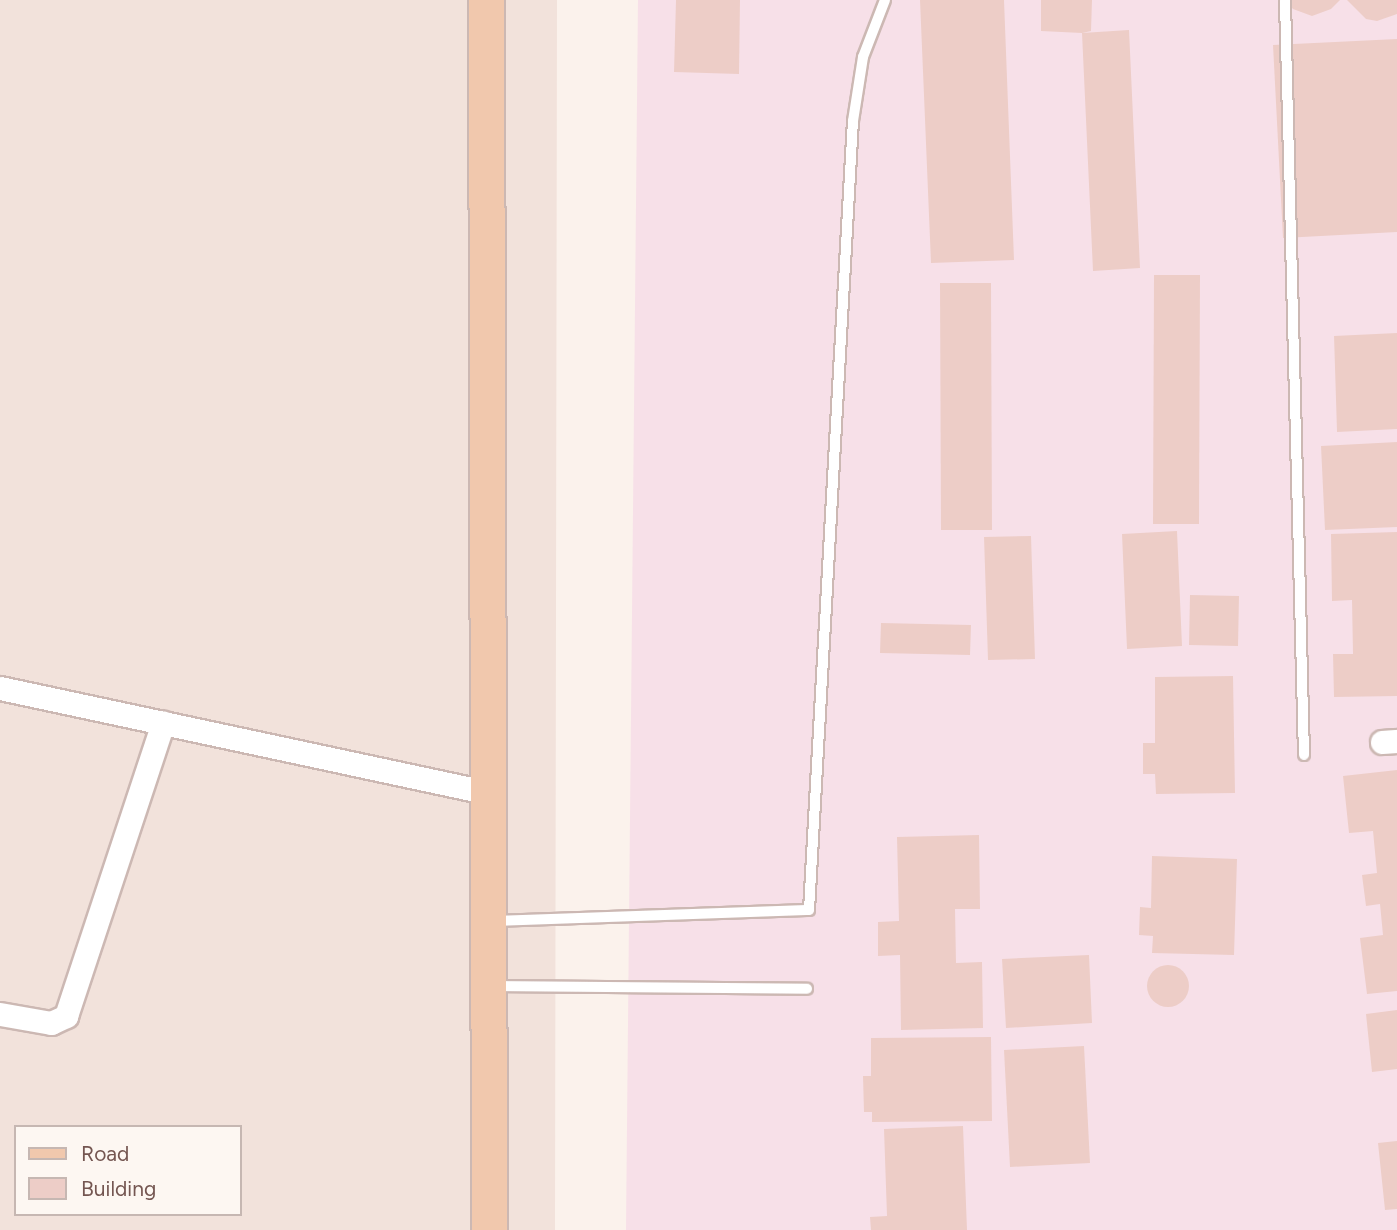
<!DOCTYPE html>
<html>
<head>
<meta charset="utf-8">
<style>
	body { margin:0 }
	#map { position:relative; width:1397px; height:1230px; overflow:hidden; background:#fbf2ec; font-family:Figtree,sans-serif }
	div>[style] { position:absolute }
	.residential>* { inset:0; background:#f2e2db }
	.medical>* { inset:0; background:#f7e0e8 }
	.building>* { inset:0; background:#edcdc7 }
	.round { border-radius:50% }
	.roads { filter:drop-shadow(2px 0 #ccb8b3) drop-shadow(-2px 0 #ccb8b3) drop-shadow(0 2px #ccb8b3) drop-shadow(0 -2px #ccb8b3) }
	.lane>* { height:10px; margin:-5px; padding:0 5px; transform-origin:5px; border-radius:5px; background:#fff }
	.street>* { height:23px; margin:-11.5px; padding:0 11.5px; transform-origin:11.5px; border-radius:11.5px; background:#fff }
	.primary>* { height:35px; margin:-17.5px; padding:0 17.5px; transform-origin:17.5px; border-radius:17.5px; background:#f1c8ad }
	span { translate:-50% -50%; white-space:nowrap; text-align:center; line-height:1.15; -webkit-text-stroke:5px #fdf7f2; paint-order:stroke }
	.legend { position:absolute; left:14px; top:1125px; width:228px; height:91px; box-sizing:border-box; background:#fdf7f2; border:2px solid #c6b7b2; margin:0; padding:9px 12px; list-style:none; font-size:21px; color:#745651 }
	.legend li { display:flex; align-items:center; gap:14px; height:35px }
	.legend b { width:35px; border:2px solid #c6b7b2 }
</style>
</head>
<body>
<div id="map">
	<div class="residential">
		<i style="clip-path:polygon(evenodd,0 0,557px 0,555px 1230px,0 1230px,0 0,16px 1127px,240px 1127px,240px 1214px,16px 1214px,16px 1127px)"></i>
	</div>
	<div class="medical">
		<i style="clip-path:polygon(638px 0,1397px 0,1397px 1230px,626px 1230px)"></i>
	</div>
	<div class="building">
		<i style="clip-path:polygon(676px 0,740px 0,739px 74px,674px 72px)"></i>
		<i style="clip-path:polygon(920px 0,1004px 0,1014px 260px,931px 263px)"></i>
		<i style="clip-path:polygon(1041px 0,1092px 0,1091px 31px,1082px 33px,1129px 30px,1140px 268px,1093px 271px,1082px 33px,1041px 31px)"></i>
		<i style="clip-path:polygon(1284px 0,1340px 0,1331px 9px,1312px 16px,1293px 9px)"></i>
		<i style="clip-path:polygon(1347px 0,1397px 0,1397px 14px,1377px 21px,1366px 19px)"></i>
		<i style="clip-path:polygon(1397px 39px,1397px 232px,1283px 238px,1273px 45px)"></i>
		<i style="clip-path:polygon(1154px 275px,1200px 275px,1199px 524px,1153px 524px)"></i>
		<i style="clip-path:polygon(940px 283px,991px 283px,992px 530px,941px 530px)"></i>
		<i style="clip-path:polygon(1397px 333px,1397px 429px,1337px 432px,1334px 336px)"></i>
		<i style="clip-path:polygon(1397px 442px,1397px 527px,1325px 530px,1321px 446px)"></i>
		<i style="clip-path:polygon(1177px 531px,1182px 646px,1127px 649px,1122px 534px)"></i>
		<i style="clip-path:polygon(1397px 532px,1397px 696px,1334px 697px,1333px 654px,1353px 654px,1352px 600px,1332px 601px,1331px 534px)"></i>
		<i style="clip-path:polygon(1031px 536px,1035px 659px,988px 660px,984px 537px)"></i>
		<i style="clip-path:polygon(1190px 595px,1239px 596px,1238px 646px,1189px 645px)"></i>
		<i style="clip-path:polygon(881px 623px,971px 625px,970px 655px,880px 653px)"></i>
		<i style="clip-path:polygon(1233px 676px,1235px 793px,1156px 794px,1155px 774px,1143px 774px,1143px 743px,1155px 743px,1155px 677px)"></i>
		<i style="clip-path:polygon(1397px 770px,1397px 991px,1367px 994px,1360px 938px,1383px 935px,1380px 904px,1366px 906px,1362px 875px,1377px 873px,1373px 831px,1349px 833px,1343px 776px)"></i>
		<i style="clip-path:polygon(979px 835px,980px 909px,955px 909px,956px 963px,982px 962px,983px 1028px,901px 1030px,900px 955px,878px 956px,878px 922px,899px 921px,897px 837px)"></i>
		<i style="clip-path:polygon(1152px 856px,1237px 859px,1234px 955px,1152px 953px,1153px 936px,1139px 935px,1140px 907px,1151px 908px)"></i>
		<i style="clip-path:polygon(1089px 955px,1092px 1023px,1006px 1028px,1002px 959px)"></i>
		<i class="round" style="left:1147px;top:965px;width:42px;height:42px"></i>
		<i style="clip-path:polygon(1397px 1010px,1397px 1069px,1372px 1072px,1366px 1014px)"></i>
		<i style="clip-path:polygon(991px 1037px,992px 1121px,872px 1122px,872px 1112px,864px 1112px,863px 1076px,871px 1076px,871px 1038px)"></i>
		<i style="clip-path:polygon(1084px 1046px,1090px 1163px,1010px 1167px,1004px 1050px)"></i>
		<i style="clip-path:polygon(963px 1126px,967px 1230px,871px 1230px,870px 1217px,887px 1216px,884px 1129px)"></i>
		<i style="clip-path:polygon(1397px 1141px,1397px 1209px,1385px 1210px,1378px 1143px)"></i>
	</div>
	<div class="roads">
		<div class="lane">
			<i style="left:1285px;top:0;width:755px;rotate:88.56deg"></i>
			<i style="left:492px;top:921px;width:317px;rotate:-2deg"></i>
			<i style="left:809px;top:910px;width:790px;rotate:-86.81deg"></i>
			<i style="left:853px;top:121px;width:65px;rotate:-81.1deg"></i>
			<i style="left:863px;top:57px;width:61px;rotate:-68.9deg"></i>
			<i style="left:494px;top:986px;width:313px;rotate:0.5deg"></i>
		</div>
		<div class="street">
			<i style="left:0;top:688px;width:498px;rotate:12.1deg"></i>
			<i style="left:1382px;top:742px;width:15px;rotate:-4deg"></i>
			<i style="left:0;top:1014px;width:52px;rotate:10deg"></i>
			<i style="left:51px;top:1023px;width:17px;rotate:-25deg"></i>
			<i style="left:66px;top:1016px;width:309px;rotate:-71.7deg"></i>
		</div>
		<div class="primary">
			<i style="left:486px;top:0;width:1230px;rotate:89.86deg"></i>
		</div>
	</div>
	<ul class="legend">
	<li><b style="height:9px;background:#f1c8ad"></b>Road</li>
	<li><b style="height:19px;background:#edcdc7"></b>Building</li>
	</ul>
</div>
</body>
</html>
